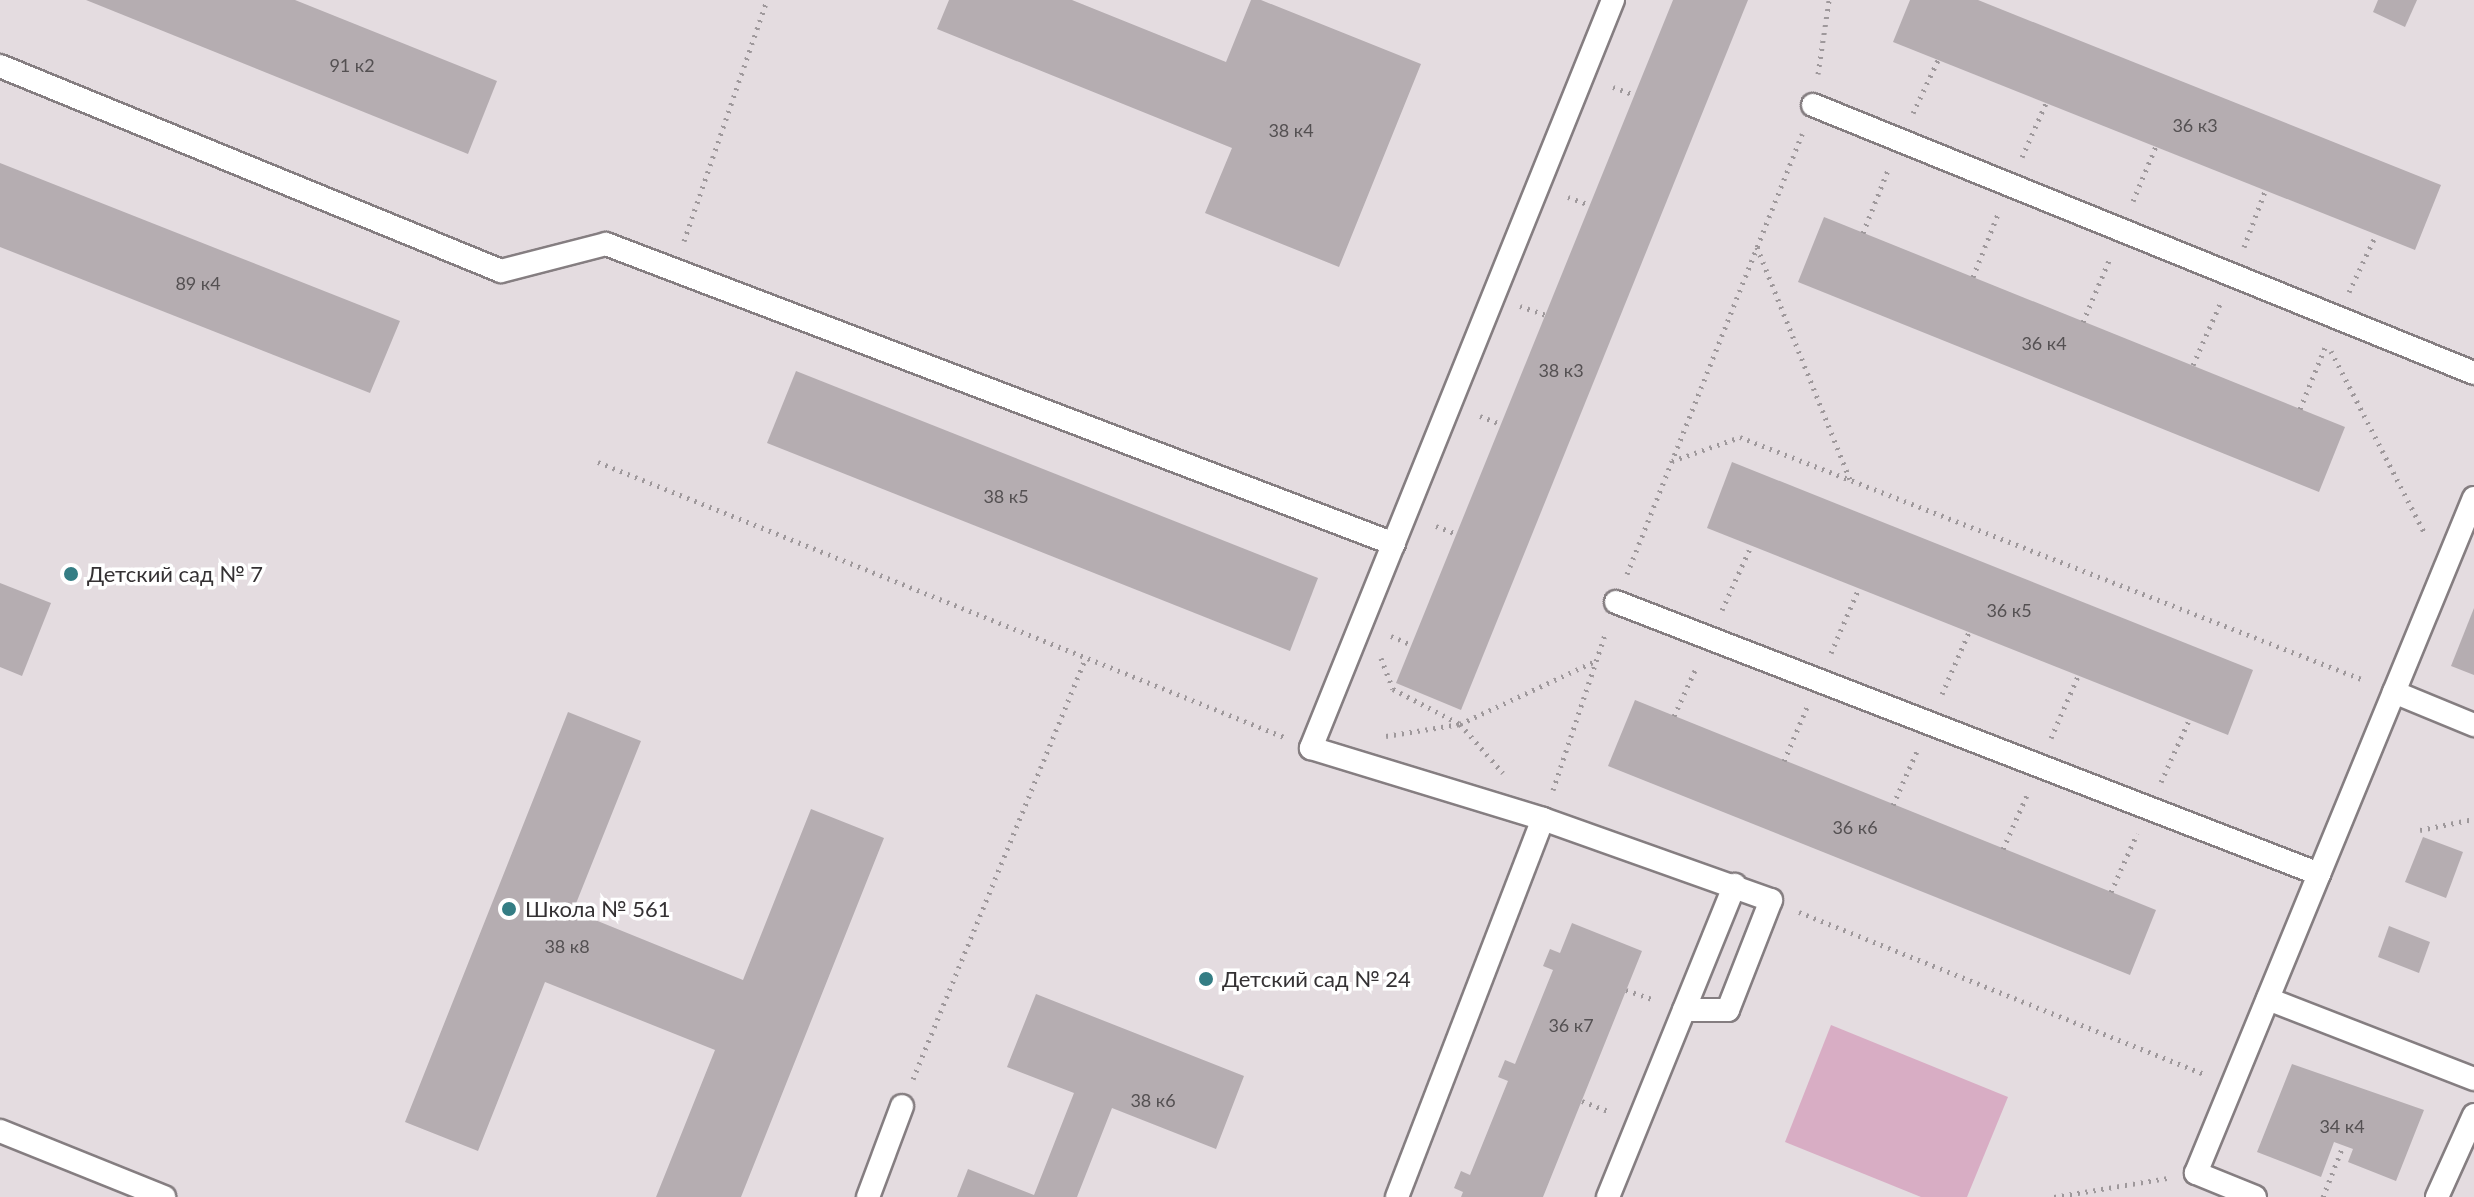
<!DOCTYPE html>
<html>
<head>
<meta charset="utf-8">
<style>
	body { margin:0 }
	#map { position:relative; width:2474px; height:1197px; overflow:hidden; background:#e4dce0; font-family:Lato,sans-serif }
	div>[style] { position:absolute }
	.green>* { inset:0; background:#d8adc4 }
	.building>* { inset:0; background:#b5adb1 }
	.path>* { height:5px; margin-top:-2.5px; transform-origin:0; background:repeating-linear-gradient(90deg,#9e989b 0 2px,transparent 0 8px) }
	.roads { filter:drop-shadow(2px 0 #857e81) drop-shadow(-2px 0 #857e81) drop-shadow(0 2px #857e81) drop-shadow(0 -2px #857e81) }
	.lane>* { height:22px; margin:-11px; padding:0 11px; transform-origin:11px; border-radius:11px; background:#fff }
	.dots>* { width:22px; height:22px; translate:-50% -50%; box-sizing:border-box; border:4px solid #fff; border-radius:50% }
	span { translate:-50% -50%; white-space:nowrap; text-align:center; line-height:1.15; -webkit-text-stroke:7px #fff; paint-order:stroke }
	.number-label { font-size:18px; color:#545052 }
	.number-label span { -webkit-text-stroke-width:0 }
	.poi-label { font-size:22px; color:#343133 }
	.left { translate:0 -50%; text-align:left }
</style>
</head>
<body>
<div id="map">
	<div class="green">
		<i style="clip-path:polygon(1831px 1025px,2008px 1097px,1967px 1197px,1921px 1197px,1785px 1142px)"></i>
	</div>
	<div class="building">
		<i style="clip-path:polygon(86px 0,295px 0,497px 81px,468px 154px)"></i>
		<i style="clip-path:polygon(949px 0,1072px 0,1226px 62px,1251px 0,1261px 0,1421px 64px,1339px 267px,1205px 213px,1232px 148px,937px 29px)"></i>
		<i style="clip-path:polygon(1673px 0,1748px 0,1461px 710px,1396px 683px)"></i>
		<i style="clip-path:polygon(1910px 0,1978px 0,2441px 185px,2415px 250px,1893px 42px)"></i>
		<i style="clip-path:polygon(2378px 0,2417px 0,2405px 27px,2373px 12px)"></i>
		<i style="clip-path:polygon(0 163px,400px 321px,370px 393px,0 247px)"></i>
		<i style="clip-path:polygon(1824px 217px,2345px 427px,2319px 492px,1798px 282px)"></i>
		<i style="clip-path:polygon(796px 371px,1318px 578px,1290px 651px,767px 443px)"></i>
		<i style="clip-path:polygon(1732px 462px,2253px 670px,2228px 735px,1707px 528px)"></i>
		<i style="clip-path:polygon(0 583px,51px 603px,22px 676px,0 667px)"></i>
		<i style="clip-path:polygon(2474px 608px,2474px 675px,2451px 666px)"></i>
		<i style="clip-path:polygon(1635px 700px,2156px 910px,2130px 975px,1608px 766px)"></i>
		<i style="clip-path:polygon(568px 712px,641px 741px,573px 911px,743px 980px,811px 809px,884px 838px,741px 1197px,656px 1197px,715px 1050px,545px 982px,478px 1151px,405px 1122px)"></i>
		<i style="clip-path:polygon(2423px 837px,2463px 852px,2446px 898px,2405px 882px)"></i>
		<i style="clip-path:polygon(1572px 923px,1642px 951px,1543px 1197px,1461px 1197px,1463px 1192px,1454px 1188px,1461px 1171px,1470px 1175px,1508px 1081px,1498px 1077px,1505px 1060px,1515px 1064px,1553px 970px,1543px 966px,1550px 949px,1560px 953px)"></i>
		<i style="clip-path:polygon(2389px 926px,2430px 942px,2419px 973px,2378px 957px)"></i>
		<i style="clip-path:polygon(1036px 994px,1244px 1076px,1216px 1149px,1112px 1108px,1077px 1197px,957px 1197px,968px 1169px,1034px 1195px,1074px 1093px,1007px 1067px)"></i>
		<i style="clip-path:polygon(2292px 1064px,2424px 1110px,2396px 1181px,2348px 1162px,2353px 1149px,2334px 1142px,2321px 1177px,2257px 1152px)"></i>
	</div>
	<div class="path">
		<i style="left:1818px;top:74px;width:75px;rotate:-81.5deg"></i>
		<i style="left:1613px;top:87px;width:23px;rotate:20deg"></i>
		<i style="left:1913px;top:113px;width:59px;rotate:-64.7deg"></i>
		<i style="left:2022px;top:157px;width:59px;rotate:-66deg"></i>
		<i style="left:1568px;top:197px;width:23px;rotate:20deg"></i>
		<i style="left:2133px;top:201px;width:60px;rotate:-67.3deg"></i>
		<i style="left:1863px;top:233px;width:68px;rotate:-68.4deg"></i>
		<i style="left:684px;top:241px;width:255px;rotate:-71deg"></i>
		<i style="left:1757px;top:247px;width:250px;rotate:68.2deg"></i>
		<i style="left:2244px;top:247px;width:60px;rotate:-69.4deg"></i>
		<i style="left:1973px;top:277px;width:68px;rotate:-68.4deg"></i>
		<i style="left:2349px;top:292px;width:63px;rotate:-64.7deg"></i>
		<i style="left:1520px;top:306px;width:28px;rotate:19deg"></i>
		<i style="left:2083px;top:322px;width:69px;rotate:-67.1deg"></i>
		<i style="left:2331px;top:351px;width:206px;rotate:62.8deg"></i>
		<i style="left:2193px;top:365px;width:67px;rotate:-66.1deg"></i>
		<i style="left:2300px;top:409px;width:69px;rotate:-67.9deg"></i>
		<i style="left:1480px;top:416px;width:22px;rotate:21deg"></i>
		<i style="left:1672px;top:461px;width:72px;rotate:-19.4deg"></i>
		<i style="left:1740px;top:437px;width:670px;rotate:21.28deg"></i>
		<i style="left:598px;top:462px;width:739px;rotate:21.84deg"></i>
		<i style="left:1436px;top:526px;width:22px;rotate:21deg"></i>
		<i style="left:1627px;top:574px;width:474px;rotate:-68.3deg"></i>
		<i style="left:1722px;top:610px;width:70px;rotate:-65.6deg"></i>
		<i style="left:1391px;top:636px;width:23px;rotate:23deg"></i>
		<i style="left:1831px;top:653px;width:71px;rotate:-66.7deg"></i>
		<i style="left:1381px;top:658px;width:33px;rotate:69deg"></i>
		<i style="left:1393px;top:689px;width:76px;rotate:27.6deg"></i>
		<i style="left:1460px;top:724px;width:65px;rotate:48.7deg"></i>
		<i style="left:1942px;top:694px;width:68px;rotate:-66.5deg"></i>
		<i style="left:1674px;top:716px;width:55px;rotate:-65.3deg"></i>
		<i style="left:1386px;top:736px;width:75px;rotate:-9.2deg"></i>
		<i style="left:1460px;top:724px;width:151px;rotate:-25deg"></i>
		<i style="left:2051px;top:738px;width:68px;rotate:-66.5deg"></i>
		<i style="left:1784px;top:761px;width:59px;rotate:-66.9deg"></i>
		<i style="left:2161px;top:782px;width:68px;rotate:-65.7deg"></i>
		<i style="left:1553px;top:790px;width:167px;rotate:-71.5deg"></i>
		<i style="left:1893px;top:805px;width:59px;rotate:-66deg"></i>
		<i style="left:2420px;top:830px;width:55px;rotate:-11.5deg"></i>
		<i style="left:2003px;top:849px;width:59px;rotate:-66deg"></i>
		<i style="left:2111px;top:892px;width:64px;rotate:-65.9deg"></i>
		<i style="left:1799px;top:912px;width:438px;rotate:21.8deg"></i>
		<i style="left:1626px;top:990px;width:31px;rotate:19deg"></i>
		<i style="left:913px;top:1079px;width:455px;rotate:-67.7deg"></i>
		<i style="left:1582px;top:1101px;width:31px;rotate:21deg"></i>
		<i style="left:2054px;top:1197px;width:116px;rotate:-9.5deg"></i>
		<i style="left:2323px;top:1197px;width:55px;rotate:-68.6deg"></i>
	</div>
	<div class="roads">
		<div class="lane">
			<i style="left:1613px;top:0;width:807px;rotate:111.99deg"></i>
			<i style="left:1311px;top:748px;width:243px;rotate:17deg"></i>
			<i style="left:1543px;top:819px;width:242px;rotate:19.6deg"></i>
			<i style="left:1771px;top:900px;width:118px;rotate:111.4deg"></i>
			<i style="left:1728px;top:1010px;width:44px;rotate:180deg"></i>
			<i style="left:0;top:66px;width:541px;rotate:22.25deg"></i>
			<i style="left:501px;top:271px;width:108px;rotate:-14.4deg"></i>
			<i style="left:606px;top:244px;width:843px;rotate:20.84deg"></i>
			<i style="left:1813px;top:105px;width:713px;rotate:22.07deg"></i>
			<i style="left:1616px;top:602px;width:754px;rotate:21.15deg"></i>
			<i style="left:2394px;top:692px;width:87px;rotate:22.4deg"></i>
			<i style="left:2268px;top:999px;width:221px;rotate:21.2deg"></i>
			<i style="left:0;top:1131px;width:177px;rotate:21.9deg"></i>
			<i style="left:868px;top:1197px;width:97px;rotate:-69.5deg"></i>
			<i style="left:1397px;top:1197px;width:405px;rotate:-68.9deg"></i>
			<i style="left:1608px;top:1197px;width:337px;rotate:-67.9deg"></i>
			<i style="left:2255px;top:1197px;width:64px;rotate:-157.9deg"></i>
			<i style="left:2196px;top:1173px;width:730px;rotate:-67.62deg"></i>
			<i style="left:2437px;top:1197px;width:90px;rotate:-65.7deg"></i>
		</div>
	</div>
	<div class="dots">
		<i style="left:71px;top:574px;background:#347d84"></i>
		<i style="left:509px;top:909px;background:#347d84"></i>
		<i style="left:1206px;top:979px;background:#347d84"></i>
	</div>
	<div class="number-label">
		<span style="left:352px;top:65px">91 к2</span>
		<span style="left:2195px;top:125px">36 к3</span>
		<span style="left:1291px;top:130px">38 к4</span>
		<span style="left:198px;top:283px">89 к4</span>
		<span style="left:2044px;top:343px">36 к4</span>
		<span style="left:1561px;top:370px">38 к3</span>
		<span style="left:1006px;top:496px">38 к5</span>
		<span style="left:2009px;top:610px">36 к5</span>
		<span style="left:1855px;top:827px">36 к6</span>
		<span style="left:567px;top:946px">38 к8</span>
		<span style="left:1571px;top:1025px">36 к7</span>
		<span style="left:1153px;top:1100px">38 к6</span>
		<span style="left:2342px;top:1126px">34 к4</span>
	</div>
	<div class="poi-label">
		<span class="left" style="left:87px;top:574px">Детский сад № 7</span>
		<span class="left" style="left:525px;top:909px">Школа № 561</span>
		<span class="left" style="left:1222px;top:979px">Детский сад № 24</span>
	</div>
</div>
</body>
</html>
